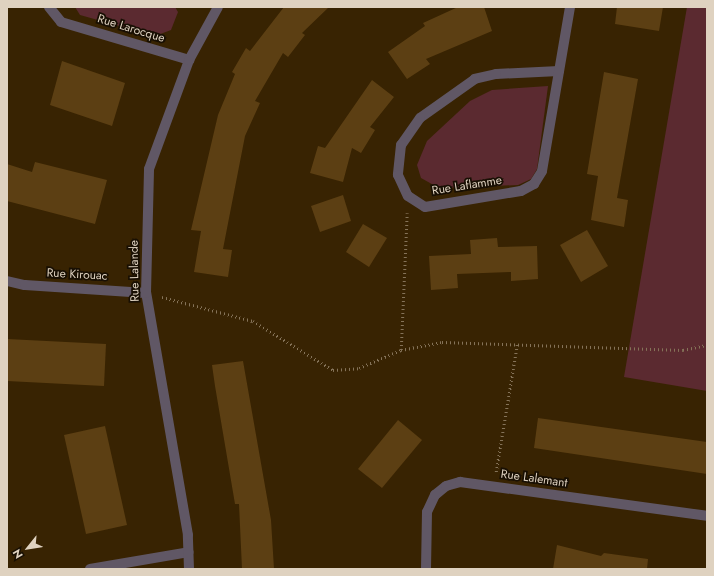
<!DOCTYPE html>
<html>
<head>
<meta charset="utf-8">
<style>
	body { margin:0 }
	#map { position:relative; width:714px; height:576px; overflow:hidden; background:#382302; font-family:Jost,sans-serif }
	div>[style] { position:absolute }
	.green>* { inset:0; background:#5b2a30 }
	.building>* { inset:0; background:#5c3f13 }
	.path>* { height:2.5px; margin-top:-1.25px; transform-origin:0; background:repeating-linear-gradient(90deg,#857359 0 1px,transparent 0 4px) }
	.minor>* { height:10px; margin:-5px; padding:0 5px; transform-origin:5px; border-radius:5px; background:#605765 }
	span { translate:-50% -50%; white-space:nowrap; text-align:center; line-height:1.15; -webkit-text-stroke:3.5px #180f03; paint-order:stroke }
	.street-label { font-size:12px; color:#dfd2c0 }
	.frame { position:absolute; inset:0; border:8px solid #dfd2c0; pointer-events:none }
	.north { position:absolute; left:8px; top:528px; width:40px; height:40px; -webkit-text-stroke:3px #180f03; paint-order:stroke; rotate:240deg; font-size:11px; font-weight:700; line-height:16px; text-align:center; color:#dfd2c0 }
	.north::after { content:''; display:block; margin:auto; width:14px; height:18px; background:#dfd2c0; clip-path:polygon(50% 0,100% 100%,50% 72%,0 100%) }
</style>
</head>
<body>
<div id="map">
	<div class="green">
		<i style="clip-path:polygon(75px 7px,175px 7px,178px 12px,171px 30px,155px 36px,80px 15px)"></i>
		<i style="clip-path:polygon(687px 7px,707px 7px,707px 391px,624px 377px)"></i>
		<i style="clip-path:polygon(548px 86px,537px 169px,531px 179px,518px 185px,439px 188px,421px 178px,417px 165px,427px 141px,470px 101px,492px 90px)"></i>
	</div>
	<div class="building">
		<i style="clip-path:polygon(284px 7px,329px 7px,302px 33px,305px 35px,288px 57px,283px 53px,255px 101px,260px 103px,245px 136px,223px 249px,232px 250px,228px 277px,194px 272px,201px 231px,191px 230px,218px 115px,235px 74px,232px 72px,246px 48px,250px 51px)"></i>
		<i style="clip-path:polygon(458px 7px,484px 7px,492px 31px,426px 59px,430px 64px,407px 79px,388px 52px,425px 26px,423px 23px)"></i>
		<i style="clip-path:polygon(617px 7px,663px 7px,659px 31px,615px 24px)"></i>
		<i style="clip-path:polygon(62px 61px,125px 83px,112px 126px,50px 105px)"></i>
		<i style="clip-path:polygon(604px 72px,638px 79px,617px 198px,628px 200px,624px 227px,591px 220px,598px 176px,587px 174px)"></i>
		<i style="clip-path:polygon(372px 80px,394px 97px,370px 127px,375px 130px,361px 153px,352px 148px,343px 182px,310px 173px,318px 146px,325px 148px)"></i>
		<i style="clip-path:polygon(35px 162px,107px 180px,95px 224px,7px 201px,7px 164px,32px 172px)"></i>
		<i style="clip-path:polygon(343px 195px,351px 221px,320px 232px,311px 206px)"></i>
		<i style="clip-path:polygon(363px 224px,387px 238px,369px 267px,346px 252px)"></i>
		<i style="clip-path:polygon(587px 230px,608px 266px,581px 282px,560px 245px)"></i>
		<i style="clip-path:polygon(497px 238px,498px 247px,537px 246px,538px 279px,511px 281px,511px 272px,457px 274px,458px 288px,431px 290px,429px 256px,471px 254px,470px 240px)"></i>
		<i style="clip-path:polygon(7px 339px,106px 344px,104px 386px,7px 381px)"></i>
		<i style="clip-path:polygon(243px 361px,271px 520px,274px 569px,242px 569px,239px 504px,235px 504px,215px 386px,212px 365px)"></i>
		<i style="clip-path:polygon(538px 418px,707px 442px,707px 474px,534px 448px)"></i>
		<i style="clip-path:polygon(398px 420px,422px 440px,382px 488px,358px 469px)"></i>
		<i style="clip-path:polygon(105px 426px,127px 525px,86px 534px,64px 435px)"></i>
		<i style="clip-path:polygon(557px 545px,601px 556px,604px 553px,648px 559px,647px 569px,553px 569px)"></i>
	</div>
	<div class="path">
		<i style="left:162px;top:297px;width:94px;rotate:14.8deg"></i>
		<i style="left:253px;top:321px;width:94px;rotate:31.5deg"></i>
		<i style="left:333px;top:370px;width:26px;rotate:-4deg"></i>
		<i style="left:359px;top:368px;width:46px;rotate:-23.2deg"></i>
		<i style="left:401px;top:350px;width:42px;rotate:-11deg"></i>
		<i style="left:442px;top:342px;width:241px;rotate:1.9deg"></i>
		<i style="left:683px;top:350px;width:25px;rotate:-12deg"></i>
		<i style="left:401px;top:350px;width:137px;rotate:-87.5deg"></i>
		<i style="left:496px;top:472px;width:129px;rotate:-80.6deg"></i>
	</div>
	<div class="minor">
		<i style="left:49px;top:7px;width:19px;rotate:51deg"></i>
		<i style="left:61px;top:22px;width:134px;rotate:16.5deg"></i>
		<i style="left:559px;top:71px;width:63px;rotate:177.3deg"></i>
		<i style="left:496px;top:74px;width:22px;rotate:167deg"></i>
		<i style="left:475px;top:79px;width:67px;rotate:144.7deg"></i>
		<i style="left:420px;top:118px;width:33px;rotate:125deg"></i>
		<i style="left:401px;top:145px;width:30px;rotate:96deg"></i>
		<i style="left:398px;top:175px;width:23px;rotate:65deg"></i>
		<i style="left:408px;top:196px;width:20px;rotate:33deg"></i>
		<i style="left:425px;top:207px;width:97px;rotate:-9.5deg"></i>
		<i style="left:521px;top:191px;width:15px;rotate:-28deg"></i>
		<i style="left:534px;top:184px;width:15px;rotate:-58deg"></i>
		<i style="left:542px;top:171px;width:166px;rotate:-80.3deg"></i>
		<i style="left:7px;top:281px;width:18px;rotate:13deg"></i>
		<i style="left:25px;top:285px;width:121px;rotate:3.8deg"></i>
		<i style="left:90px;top:569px;width:100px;rotate:-9.7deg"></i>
		<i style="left:189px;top:569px;width:34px;rotate:-92deg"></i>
		<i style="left:188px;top:535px;width:246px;rotate:-99.8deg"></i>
		<i style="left:146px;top:293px;width:124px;rotate:-88.6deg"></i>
		<i style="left:149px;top:169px;width:116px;rotate:-69.8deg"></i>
		<i style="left:189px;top:60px;width:60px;rotate:-61.3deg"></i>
		<i style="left:426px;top:569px;width:57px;rotate:-89deg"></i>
		<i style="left:427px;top:512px;width:19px;rotate:-65deg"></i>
		<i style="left:435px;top:495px;width:14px;rotate:-39deg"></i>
		<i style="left:446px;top:486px;width:15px;rotate:-16deg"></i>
		<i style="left:460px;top:482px;width:249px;rotate:7.8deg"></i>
	</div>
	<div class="street-label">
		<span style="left:131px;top:29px;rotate:17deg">Rue Larocque</span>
		<span style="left:467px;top:186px;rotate:-9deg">Rue Laflamme</span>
		<span style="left:135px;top:271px;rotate:-91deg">Rue Lalande</span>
		<span style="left:77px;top:275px;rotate:3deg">Rue Kirouac</span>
		<span style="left:534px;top:479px;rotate:8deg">Rue Lalemant</span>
	</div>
	<div class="frame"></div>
	<div class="north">N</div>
</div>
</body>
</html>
